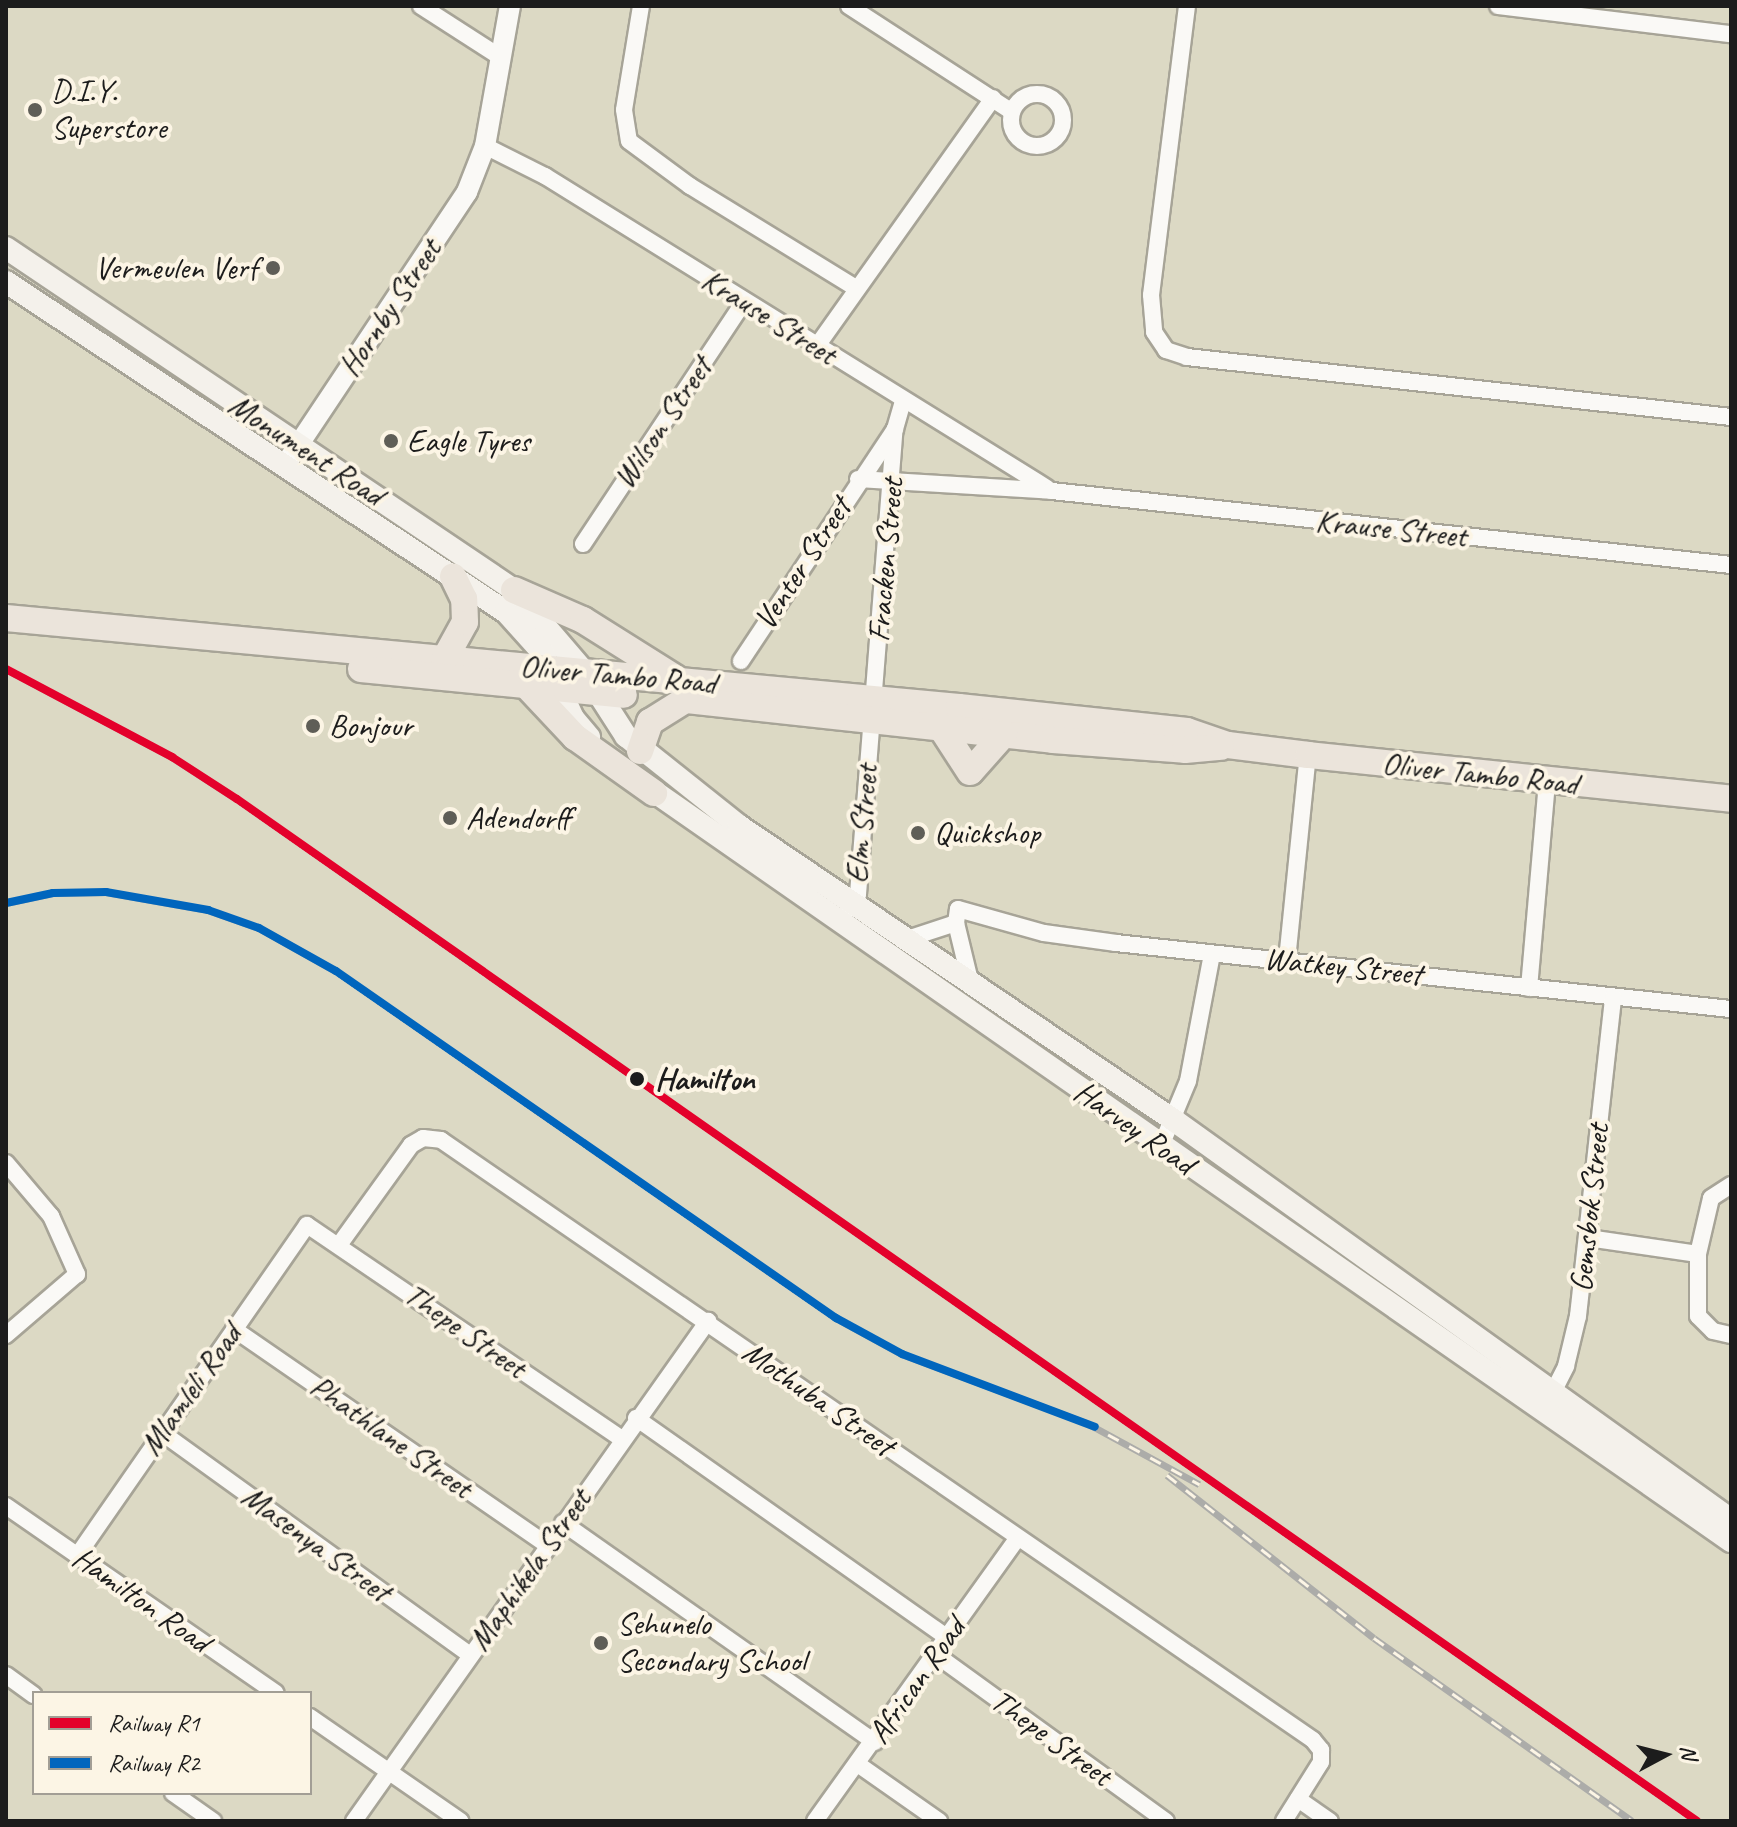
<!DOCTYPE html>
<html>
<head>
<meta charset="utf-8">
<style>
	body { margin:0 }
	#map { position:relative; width:1737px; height:1827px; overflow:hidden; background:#dcd9c4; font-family:Caveat,sans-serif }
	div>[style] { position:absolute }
	.roads { filter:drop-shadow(2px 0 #a7a497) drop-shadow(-2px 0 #a7a497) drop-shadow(0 2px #a7a497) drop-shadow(0 -2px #a7a497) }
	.minor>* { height:16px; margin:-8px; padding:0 8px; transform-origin:8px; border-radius:8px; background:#faf9f6 }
	.minor>.ring { margin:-8px; padding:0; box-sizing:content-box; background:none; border:16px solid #faf9f6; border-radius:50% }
	.tertiary>* { height:20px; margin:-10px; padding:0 10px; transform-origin:10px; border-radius:10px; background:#faf9f6 }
	.secondary>* { height:22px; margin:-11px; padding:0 11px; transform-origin:11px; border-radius:11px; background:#f4f1eb }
	.primary>* { height:26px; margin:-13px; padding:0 13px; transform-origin:13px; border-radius:13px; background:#ebe4db }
	.rail>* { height:7px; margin-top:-3.5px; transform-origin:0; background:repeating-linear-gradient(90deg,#fcf5e5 0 12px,#acaca9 0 24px); box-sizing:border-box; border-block:2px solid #acaca9 }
	.rail-1>* { height:8px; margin:-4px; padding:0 4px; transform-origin:4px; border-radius:4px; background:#e4002b }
	.rail-2>* { height:8px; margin:-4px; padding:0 4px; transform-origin:4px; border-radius:4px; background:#0065bd }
	.dots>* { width:22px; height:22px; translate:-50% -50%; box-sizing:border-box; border:4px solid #fcf5e5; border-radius:50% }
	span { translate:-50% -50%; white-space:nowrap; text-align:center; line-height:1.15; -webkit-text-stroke:8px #fcf5e5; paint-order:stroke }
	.poi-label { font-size:32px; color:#1c1c1c }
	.left { translate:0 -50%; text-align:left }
	.right { translate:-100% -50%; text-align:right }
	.street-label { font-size:32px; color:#1c1c1c }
	.stop-label { font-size:32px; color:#1c1c1c; font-weight:700 }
	.frame { position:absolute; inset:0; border:8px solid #1c1c1c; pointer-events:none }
	.legend { position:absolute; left:32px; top:1691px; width:280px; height:104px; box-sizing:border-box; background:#fcf5e5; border:2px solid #a29e95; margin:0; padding:10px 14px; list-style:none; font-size:24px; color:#1c1c1c }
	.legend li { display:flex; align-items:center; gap:16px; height:40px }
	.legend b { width:40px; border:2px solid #a29e95 }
	.north { position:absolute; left:1625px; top:1715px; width:80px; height:80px; -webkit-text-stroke:6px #fcf5e5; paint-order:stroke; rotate:83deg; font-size:22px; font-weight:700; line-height:32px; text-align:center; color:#1c1c1c }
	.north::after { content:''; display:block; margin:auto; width:28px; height:36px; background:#1c1c1c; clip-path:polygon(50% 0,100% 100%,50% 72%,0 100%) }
</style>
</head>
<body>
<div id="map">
	<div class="roads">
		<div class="minor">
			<i style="left:421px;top:6px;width:94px;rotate:32.8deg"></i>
			<i style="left:641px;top:6px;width:105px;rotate:99.3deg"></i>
			<i style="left:624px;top:110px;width:31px;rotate:81deg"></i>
			<i style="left:629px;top:141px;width:76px;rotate:36.4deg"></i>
			<i style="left:690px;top:186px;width:195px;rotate:31.6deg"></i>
			<i style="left:849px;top:6px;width:194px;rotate:33deg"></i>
			<i style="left:1187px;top:6px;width:291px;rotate:97.1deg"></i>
			<i style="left:1151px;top:295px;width:37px;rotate:85deg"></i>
			<i style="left:1154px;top:332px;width:22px;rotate:56deg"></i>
			<i style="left:1166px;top:350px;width:22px;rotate:18deg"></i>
			<i style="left:1187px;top:357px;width:547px;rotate:6.29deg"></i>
			<i style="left:1498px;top:6px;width:235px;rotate:6.9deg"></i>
			<i class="ring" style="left:1011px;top:94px;width:36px;height:36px"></i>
			<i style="left:485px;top:146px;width:67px;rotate:26.6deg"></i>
			<i style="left:545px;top:176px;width:591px;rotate:31.86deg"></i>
			<i style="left:817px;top:346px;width:304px;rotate:-54.6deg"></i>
			<i style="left:858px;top:479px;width:194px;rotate:3.5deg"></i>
			<i style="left:1052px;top:491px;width:683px;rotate:6.22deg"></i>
			<i style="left:583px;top:544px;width:291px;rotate:-56.4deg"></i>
			<i style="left:741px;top:661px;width:278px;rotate:-56.4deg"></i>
			<i style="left:848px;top:909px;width:18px;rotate:-56deg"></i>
			<i style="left:858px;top:894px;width:466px;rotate:-85.5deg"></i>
			<i style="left:895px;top:429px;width:29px;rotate:-74deg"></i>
			<i style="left:904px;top:940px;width:55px;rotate:-18.1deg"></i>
			<i style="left:1287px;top:960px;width:206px;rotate:-84.2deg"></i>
			<i style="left:971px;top:985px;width:64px;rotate:-103.6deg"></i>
			<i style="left:956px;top:923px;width:14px;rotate:-82deg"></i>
			<i style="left:958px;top:909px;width:89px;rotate:15.6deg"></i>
			<i style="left:1044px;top:933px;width:73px;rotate:7.9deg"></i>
			<i style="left:1116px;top:943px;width:619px;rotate:6.13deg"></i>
			<i style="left:1529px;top:988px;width:207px;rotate:-85deg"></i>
			<i style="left:1161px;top:1146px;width:70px;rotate:-67.4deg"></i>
			<i style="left:1188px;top:1081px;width:129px;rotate:-79.3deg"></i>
			<i style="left:6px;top:1163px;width:70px;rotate:49.7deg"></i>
			<i style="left:51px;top:1216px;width:64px;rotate:65.9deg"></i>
			<i style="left:77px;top:1274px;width:94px;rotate:139.3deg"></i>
			<i style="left:1588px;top:1238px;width:111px;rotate:8.3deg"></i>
			<i style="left:1698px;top:1254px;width:57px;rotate:-76.9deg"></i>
			<i style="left:1711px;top:1198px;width:24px;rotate:-33deg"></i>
			<i style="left:339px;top:1245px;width:123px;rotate:-54.2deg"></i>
			<i style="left:411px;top:1145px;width:14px;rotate:-30deg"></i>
			<i style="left:423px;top:1138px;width:18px;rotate:6deg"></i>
			<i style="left:441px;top:1140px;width:1058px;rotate:34.53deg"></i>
			<i style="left:1313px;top:1740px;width:13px;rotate:51deg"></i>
			<i style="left:1321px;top:1750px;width:12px;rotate:90deg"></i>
			<i style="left:1321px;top:1762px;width:70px;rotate:122.1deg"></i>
			<i style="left:1698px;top:1254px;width:62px;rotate:90deg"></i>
			<i style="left:1698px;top:1316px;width:21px;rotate:45deg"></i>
			<i style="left:1713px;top:1331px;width:18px;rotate:13deg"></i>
			<i style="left:234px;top:1329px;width:382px;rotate:34.6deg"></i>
			<i style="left:1549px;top:1400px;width:38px;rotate:-63deg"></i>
			<i style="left:1566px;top:1366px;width:51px;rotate:-76.5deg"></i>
			<i style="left:1578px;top:1316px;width:321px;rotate:-83.7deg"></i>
			<i style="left:636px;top:1418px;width:380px;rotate:35.2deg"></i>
			<i style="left:161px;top:1432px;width:381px;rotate:35.8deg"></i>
			<i style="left:6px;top:1506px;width:328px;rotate:34.7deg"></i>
			<i style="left:563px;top:1523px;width:381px;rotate:35.1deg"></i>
			<i style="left:77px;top:1556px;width:403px;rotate:-55.2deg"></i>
			<i style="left:307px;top:1225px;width:381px;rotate:34.2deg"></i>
			<i style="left:935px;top:1654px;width:285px;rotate:35.9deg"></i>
			<i style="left:6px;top:1675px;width:34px;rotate:36deg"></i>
			<i style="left:310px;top:1717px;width:183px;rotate:34.7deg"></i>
			<i style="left:859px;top:1765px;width:98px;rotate:35deg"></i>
			<i style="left:173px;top:1793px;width:49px;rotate:35deg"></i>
			<i style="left:1298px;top:1799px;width:39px;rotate:35deg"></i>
			<i style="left:354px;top:1821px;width:613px;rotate:-54.7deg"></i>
			<i style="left:815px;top:1821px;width:347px;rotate:-54.4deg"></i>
		</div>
		<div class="tertiary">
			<i style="left:285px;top:465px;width:328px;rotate:-56.3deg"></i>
			<i style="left:467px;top:192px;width:49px;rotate:-68.6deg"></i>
			<i style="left:485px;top:146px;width:142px;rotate:-79.9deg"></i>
		</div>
		<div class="secondary">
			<i style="left:6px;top:248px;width:612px;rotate:33.95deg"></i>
			<i style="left:514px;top:590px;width:111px;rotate:49.4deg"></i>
			<i style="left:586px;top:674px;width:74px;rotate:57.2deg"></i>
			<i style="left:626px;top:736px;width:144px;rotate:38.5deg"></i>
			<i style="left:739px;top:826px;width:526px;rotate:34.08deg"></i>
			<i style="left:1175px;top:1121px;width:684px;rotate:35.66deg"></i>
			<i style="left:6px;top:282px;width:599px;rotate:33.42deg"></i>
			<i style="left:506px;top:612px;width:55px;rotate:47.9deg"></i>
			<i style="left:543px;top:653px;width:72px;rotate:65.2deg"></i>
			<i style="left:573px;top:718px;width:25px;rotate:50deg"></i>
			<i style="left:642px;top:783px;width:1327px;rotate:34.84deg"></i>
		</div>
		<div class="primary">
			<i style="left:514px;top:590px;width:75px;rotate:23.5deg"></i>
			<i style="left:583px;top:620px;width:109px;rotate:32.2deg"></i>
			<i style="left:6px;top:618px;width:957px;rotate:5.34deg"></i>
			<i style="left:959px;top:707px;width:229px;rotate:6deg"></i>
			<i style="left:1187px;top:731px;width:43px;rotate:18.9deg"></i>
			<i style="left:1228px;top:745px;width:81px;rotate:7.1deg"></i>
			<i style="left:1308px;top:755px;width:425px;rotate:5.9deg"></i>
			<i style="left:444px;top:660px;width:43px;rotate:-61.1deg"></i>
			<i style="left:465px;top:622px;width:23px;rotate:-92deg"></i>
			<i style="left:464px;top:599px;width:25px;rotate:-116deg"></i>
			<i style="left:361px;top:669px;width:264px;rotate:5.6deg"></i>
			<i style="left:528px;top:687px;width:69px;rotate:46.8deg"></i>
			<i style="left:575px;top:737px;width:97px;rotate:35.3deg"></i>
			<i style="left:687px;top:700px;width:368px;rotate:6.2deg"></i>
			<i style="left:1053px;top:740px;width:132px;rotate:4.3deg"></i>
			<i style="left:1185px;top:750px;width:36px;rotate:-5deg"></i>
			<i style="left:940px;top:726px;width:55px;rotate:56.9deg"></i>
			<i style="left:640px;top:751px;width:31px;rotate:-71deg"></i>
			<i style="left:650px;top:722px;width:41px;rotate:-32.2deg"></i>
			<i style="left:971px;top:771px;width:50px;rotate:-48.3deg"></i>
		</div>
	</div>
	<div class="rail">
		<i style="left:6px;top:669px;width:188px;rotate:27.9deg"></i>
		<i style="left:172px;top:757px;width:77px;rotate:32.9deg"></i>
		<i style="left:237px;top:799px;width:1782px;rotate:34.99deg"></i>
		<i style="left:6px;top:903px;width:48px;rotate:-12deg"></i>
		<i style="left:53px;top:893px;width:53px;rotate:-1.1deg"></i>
		<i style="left:106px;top:892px;width:104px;rotate:10deg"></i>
		<i style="left:208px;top:910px;width:54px;rotate:19.4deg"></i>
		<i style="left:259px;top:928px;width:88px;rotate:29.2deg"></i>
		<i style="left:336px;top:971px;width:609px;rotate:34.76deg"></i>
		<i style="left:836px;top:1318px;width:75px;rotate:28.6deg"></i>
		<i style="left:902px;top:1354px;width:197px;rotate:20.5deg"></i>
		<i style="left:1087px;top:1423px;width:128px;rotate:28.6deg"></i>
		<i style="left:1167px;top:1475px;width:263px;rotate:38.2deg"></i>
		<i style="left:1374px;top:1638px;width:316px;rotate:35.3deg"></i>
	</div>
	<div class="rail-1">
		<i style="left:6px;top:669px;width:188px;rotate:27.9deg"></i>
		<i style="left:172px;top:757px;width:77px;rotate:32.9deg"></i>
		<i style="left:237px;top:799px;width:1782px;rotate:34.99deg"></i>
	</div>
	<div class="rail-2">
		<i style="left:6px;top:903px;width:48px;rotate:-12deg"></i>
		<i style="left:53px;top:893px;width:53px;rotate:-1.1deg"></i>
		<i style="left:106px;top:892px;width:104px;rotate:10deg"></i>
		<i style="left:208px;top:910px;width:54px;rotate:19.4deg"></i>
		<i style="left:259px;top:928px;width:88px;rotate:29.2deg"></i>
		<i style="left:336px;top:971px;width:609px;rotate:34.76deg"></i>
		<i style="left:836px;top:1318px;width:75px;rotate:28.6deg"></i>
		<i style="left:902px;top:1354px;width:206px;rotate:20.7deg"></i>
	</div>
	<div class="dots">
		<i style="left:35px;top:110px;background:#5f5e57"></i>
		<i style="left:273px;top:268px;background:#5f5e57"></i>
		<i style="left:391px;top:441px;background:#5f5e57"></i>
		<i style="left:313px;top:726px;background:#5f5e57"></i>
		<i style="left:450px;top:818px;background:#5f5e57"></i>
		<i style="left:918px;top:833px;background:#5f5e57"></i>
		<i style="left:637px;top:1079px;background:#1c1c1c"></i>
		<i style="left:601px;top:1643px;background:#5f5e57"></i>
	</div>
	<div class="poi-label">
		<span class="left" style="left:51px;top:110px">D.I.Y.<br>Superstore</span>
		<span class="right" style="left:257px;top:268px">Vermeulen Verf</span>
		<span class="left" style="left:407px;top:441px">Eagle Tyres</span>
		<span class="left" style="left:329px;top:726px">Bonjour</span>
		<span class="left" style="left:466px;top:818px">Adendorff</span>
		<span class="left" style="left:934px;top:833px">Quickshop</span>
		<span class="left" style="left:617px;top:1643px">Sehunelo<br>Secondary School</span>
	</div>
	<div class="street-label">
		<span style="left:390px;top:308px;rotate:-56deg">Hornby Street</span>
		<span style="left:769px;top:317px;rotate:32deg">Krause Street</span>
		<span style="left:663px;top:423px;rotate:-56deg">Wilson Street</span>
		<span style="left:306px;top:450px;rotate:33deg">Monument Road</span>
		<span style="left:1391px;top:529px;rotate:6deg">Krause Street</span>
		<span style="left:886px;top:560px;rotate:-85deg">Fracken Street</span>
		<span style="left:803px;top:564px;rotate:-57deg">Venter Street</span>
		<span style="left:618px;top:675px;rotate:5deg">Oliver Tambo Road</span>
		<span style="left:1480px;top:774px;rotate:6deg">Oliver Tambo Road</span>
		<span style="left:862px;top:824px;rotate:-85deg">Elm Street</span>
		<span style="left:1343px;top:967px;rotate:6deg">Watkey Street</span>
		<span style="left:1134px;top:1128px;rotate:35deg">Harvey Road</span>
		<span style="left:1590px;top:1208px;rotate:-84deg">Gemsbok Street</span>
		<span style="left:465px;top:1331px;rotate:35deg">Thepe Street</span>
		<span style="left:191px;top:1390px;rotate:-55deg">Mlamleli Road</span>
		<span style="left:818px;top:1399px;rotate:35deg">Mothuba Street</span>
		<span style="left:391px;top:1437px;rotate:35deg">Phathlane Street</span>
		<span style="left:316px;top:1544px;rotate:36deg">Masenya Street</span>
		<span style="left:530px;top:1570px;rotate:-55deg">Maphikela Street</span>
		<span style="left:141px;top:1600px;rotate:35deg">Hamilton Road</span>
		<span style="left:917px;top:1681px;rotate:-55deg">African Road</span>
		<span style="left:1051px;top:1738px;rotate:36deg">Thepe Street</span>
	</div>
	<div class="stop-label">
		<span class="left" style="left:655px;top:1079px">Hamilton</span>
	</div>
	<div class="frame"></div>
	<ul class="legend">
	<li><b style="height:10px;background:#e4002b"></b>Railway R1</li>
	<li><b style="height:10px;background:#0065bd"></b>Railway R2</li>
	</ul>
	<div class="north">N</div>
</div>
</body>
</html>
